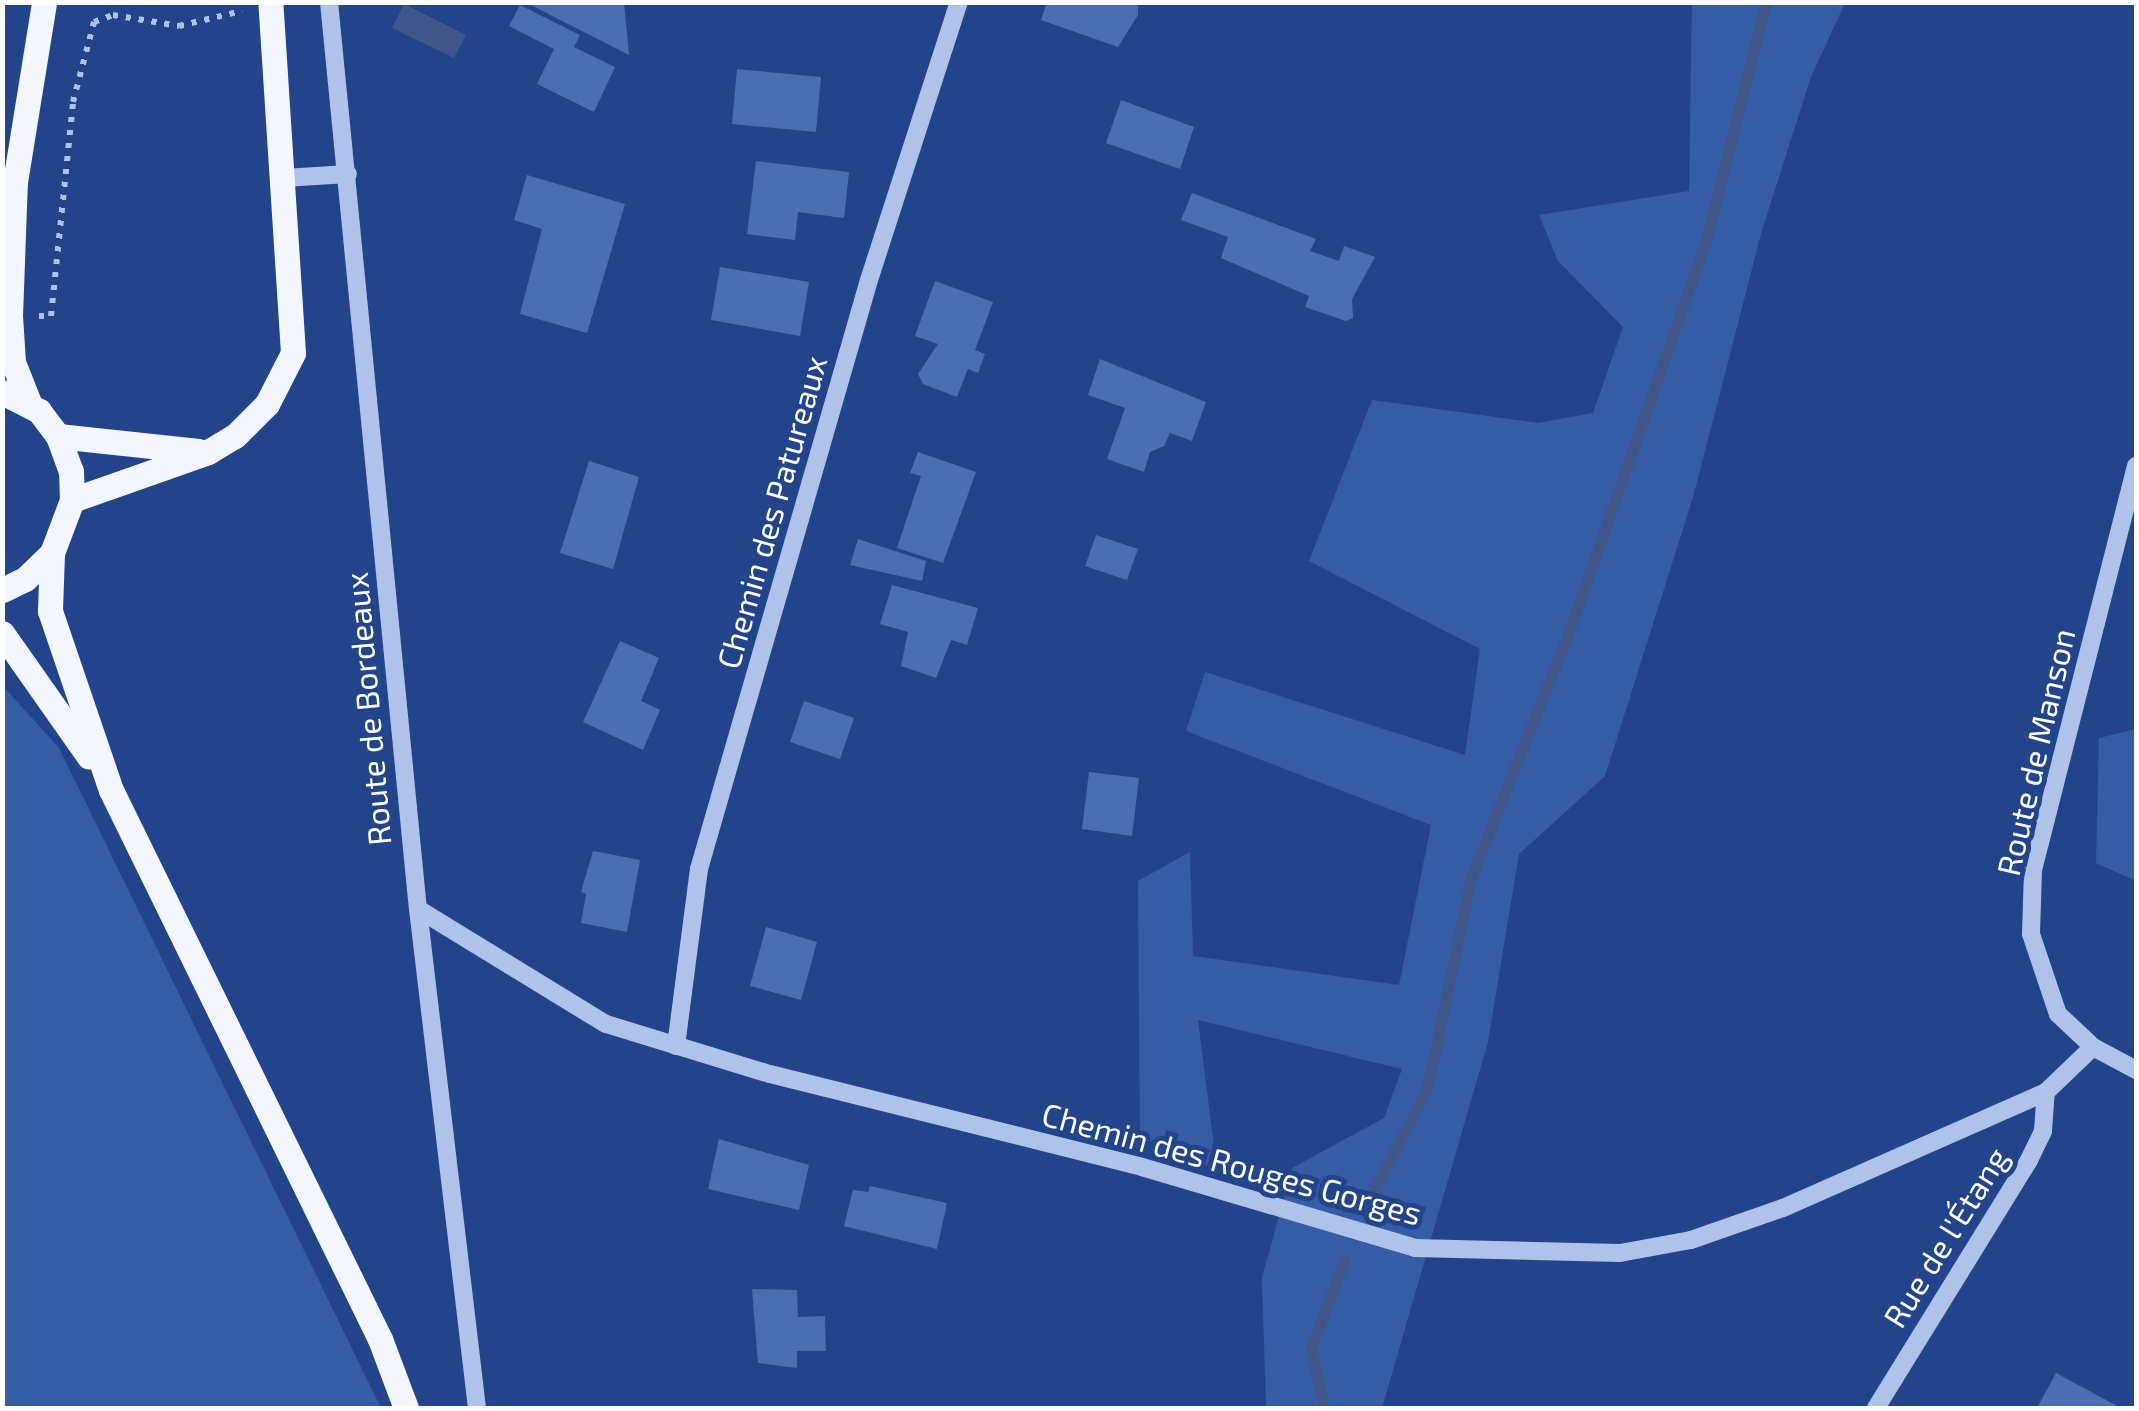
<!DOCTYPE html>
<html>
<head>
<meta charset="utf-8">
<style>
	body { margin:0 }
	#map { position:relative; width:2139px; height:1411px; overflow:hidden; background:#23448a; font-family:"Exo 2",sans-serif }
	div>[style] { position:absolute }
	.green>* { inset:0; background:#375ca6 }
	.water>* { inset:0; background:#3f568a }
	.stream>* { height:11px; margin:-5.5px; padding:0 5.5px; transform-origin:5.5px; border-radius:5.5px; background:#3f568a }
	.building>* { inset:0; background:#4b6db2 }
	.path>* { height:6px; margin-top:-3px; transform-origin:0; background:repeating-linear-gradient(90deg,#afc3ea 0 5px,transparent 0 13px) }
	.minor>* { height:18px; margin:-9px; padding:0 9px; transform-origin:9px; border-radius:9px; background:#afc3ea }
	.major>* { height:25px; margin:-12.5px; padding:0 12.5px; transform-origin:12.5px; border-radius:12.5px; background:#f3f6fe }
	span { translate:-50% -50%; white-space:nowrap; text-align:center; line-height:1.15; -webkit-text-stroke:10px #23448a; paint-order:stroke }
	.street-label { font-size:32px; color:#fff }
	.frame { position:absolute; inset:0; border:5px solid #fff; pointer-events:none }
</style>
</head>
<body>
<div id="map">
	<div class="green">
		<i style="clip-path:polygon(1692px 3px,1845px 3px,1811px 77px,1762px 230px,1694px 494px,1605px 776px,1519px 854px,1488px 1042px,1382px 1408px,1266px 1408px,1262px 1278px,1292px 1168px,1384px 1118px,1402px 1069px,1198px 1020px,1217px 1170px,1140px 1137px,1138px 881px,1190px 852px,1193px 956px,1399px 985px,1431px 825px,1186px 731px,1205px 672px,1465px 755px,1480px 649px,1309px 561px,1372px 400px,1538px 423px,1593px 413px,1623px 327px,1558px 261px,1539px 215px,1689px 191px)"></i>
		<i style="clip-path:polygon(3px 686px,59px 748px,381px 1408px,3px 1408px)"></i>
		<i style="clip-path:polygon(2136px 729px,2136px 881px,2096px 863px,2099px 738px)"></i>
	</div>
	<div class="water">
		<i style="clip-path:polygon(404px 4px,466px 35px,454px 58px,392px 28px)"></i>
	</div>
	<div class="stream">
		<i style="left:1369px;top:1199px;width:124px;rotate:-62.2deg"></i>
		<i style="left:1427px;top:1089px;width:216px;rotate:-78.2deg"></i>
		<i style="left:1471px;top:878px;width:268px;rotate:-68.3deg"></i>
		<i style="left:1570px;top:629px;width:405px;rotate:-70.7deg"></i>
		<i style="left:1704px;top:247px;width:253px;rotate:-75.8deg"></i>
		<i style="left:1324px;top:1408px;width:62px;rotate:-102deg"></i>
		<i style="left:1311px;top:1347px;width:92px;rotate:-69deg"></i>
	</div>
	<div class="building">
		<i style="clip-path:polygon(525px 2px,624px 2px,629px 55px)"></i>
		<i style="clip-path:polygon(1047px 2px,1138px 2px,1138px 15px,1118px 47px,1041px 20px)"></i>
		<i style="clip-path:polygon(520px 5px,580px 35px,574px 47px,615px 67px,594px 112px,537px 84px,554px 49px,509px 26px)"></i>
		<i style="clip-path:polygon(737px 69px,821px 77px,816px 132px,732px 124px)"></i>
		<i style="clip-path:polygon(1121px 100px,1194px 127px,1180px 169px,1106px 143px)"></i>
		<i style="clip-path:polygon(756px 161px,849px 172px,844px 218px,798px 212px,795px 240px,747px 234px)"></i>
		<i style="clip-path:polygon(527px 175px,625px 204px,587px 333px,520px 314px,542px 229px,514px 220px)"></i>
		<i style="clip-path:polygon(1192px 193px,1316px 239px,1310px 251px,1339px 261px,1344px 246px,1375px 257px,1352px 299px,1353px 318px,1346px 321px,1305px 307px,1309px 296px,1221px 258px,1228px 237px,1181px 220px)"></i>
		<i style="clip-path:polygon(720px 267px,809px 282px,800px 336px,711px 320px)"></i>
		<i style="clip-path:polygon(935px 281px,993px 302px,975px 350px,985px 354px,978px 373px,968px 369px,957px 397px,923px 384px,918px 374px,938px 344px,915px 336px)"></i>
		<i style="clip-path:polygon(1100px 359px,1206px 402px,1192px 441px,1170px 433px,1164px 446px,1150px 452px,1144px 472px,1107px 459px,1125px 408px,1088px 395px)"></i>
		<i style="clip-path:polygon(918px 452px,976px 472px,943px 563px,897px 548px,921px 476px,910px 473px)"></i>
		<i style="clip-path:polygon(589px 461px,639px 477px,613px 569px,560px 553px)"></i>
		<i style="clip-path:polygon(1096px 535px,1138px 549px,1127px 580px,1085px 566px)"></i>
		<i style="clip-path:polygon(858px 539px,926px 561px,922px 581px,850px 565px)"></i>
		<i style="clip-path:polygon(892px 585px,978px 608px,967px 645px,951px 640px,936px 678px,901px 666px,908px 632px,880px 624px)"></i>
		<i style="clip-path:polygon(620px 641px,659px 658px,641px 701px,660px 710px,643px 750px,583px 722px)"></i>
		<i style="clip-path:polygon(804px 701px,854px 718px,840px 759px,790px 742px)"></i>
		<i style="clip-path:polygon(1089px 772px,1139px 778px,1132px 836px,1082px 829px)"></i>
		<i style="clip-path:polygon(593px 851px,640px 860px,627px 932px,581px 923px,586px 894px,581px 892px)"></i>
		<i style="clip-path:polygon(766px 927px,817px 942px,801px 1000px,750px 986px)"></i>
		<i style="clip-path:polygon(719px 1139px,809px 1165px,799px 1210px,708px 1189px)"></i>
		<i style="clip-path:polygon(870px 1186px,947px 1203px,937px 1249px,844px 1226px,853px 1190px,868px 1192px)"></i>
		<i style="clip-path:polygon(752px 1289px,797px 1290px,798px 1317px,825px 1316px,826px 1351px,797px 1351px,797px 1368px,758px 1363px)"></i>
		<i style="clip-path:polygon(2056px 1373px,2121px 1408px,2037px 1408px)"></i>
	</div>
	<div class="path">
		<i style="left:39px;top:316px;width:12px"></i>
		<i style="left:51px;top:316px;width:215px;rotate:-84.1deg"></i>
		<i style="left:73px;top:102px;width:83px;rotate:-75.3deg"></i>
		<i style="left:94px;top:22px;width:20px;rotate:-20deg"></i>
		<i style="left:113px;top:15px;width:67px;rotate:9.5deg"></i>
		<i style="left:179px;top:26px;width:65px;rotate:-13.4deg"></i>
	</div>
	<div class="minor">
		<i style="left:329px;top:2px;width:911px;rotate:84.4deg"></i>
		<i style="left:418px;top:909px;width:502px;rotate:83.26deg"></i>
		<i style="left:284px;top:178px;width:64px;rotate:-3.6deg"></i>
		<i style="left:2136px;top:466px;width:417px;rotate:104.3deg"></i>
		<i style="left:2033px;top:870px;width:64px;rotate:91.8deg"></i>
		<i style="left:2031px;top:934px;width:84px;rotate:71.4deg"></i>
		<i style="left:2058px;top:1014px;width:48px;rotate:43.3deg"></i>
		<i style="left:2093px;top:1047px;width:49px;rotate:28.1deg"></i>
		<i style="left:418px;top:909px;width:220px;rotate:31.5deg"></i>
		<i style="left:606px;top:1024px;width:171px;rotate:17deg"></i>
		<i style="left:770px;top:1074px;width:383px;rotate:14deg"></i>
		<i style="left:1142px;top:1167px;width:285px;rotate:16.5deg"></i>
		<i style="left:1415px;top:1248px;width:205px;rotate:1.4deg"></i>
		<i style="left:1620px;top:1253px;width:72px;rotate:-10.4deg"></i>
		<i style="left:1691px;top:1240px;width:97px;rotate:-19.2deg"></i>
		<i style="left:1783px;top:1208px;width:287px;rotate:-23.8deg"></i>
		<i style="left:2046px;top:1092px;width:65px;rotate:-43.8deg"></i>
		<i style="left:676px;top:1046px;width:178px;rotate:-82.6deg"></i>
		<i style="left:699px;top:869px;width:613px;rotate:-73.9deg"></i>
		<i style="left:869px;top:280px;width:292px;rotate:-72.1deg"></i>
		<i style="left:1876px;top:1408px;width:291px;rotate:-58.3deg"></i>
		<i style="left:2029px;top:1160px;width:32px;rotate:-64deg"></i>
		<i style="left:2043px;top:1131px;width:39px;rotate:-86deg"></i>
	</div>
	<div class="major">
		<i style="left:2px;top:392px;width:42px;rotate:27.2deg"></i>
		<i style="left:39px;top:411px;width:31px;rotate:53deg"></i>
		<i style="left:58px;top:436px;width:37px;rotate:70deg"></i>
		<i style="left:71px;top:471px;width:29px;rotate:88deg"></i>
		<i style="left:72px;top:500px;width:57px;rotate:110.7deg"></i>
		<i style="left:52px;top:553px;width:37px;rotate:136deg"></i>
		<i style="left:25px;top:579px;width:25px;rotate:154deg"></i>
		<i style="left:30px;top:405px;width:46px;rotate:-111.6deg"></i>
		<i style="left:13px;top:362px;width:46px;rotate:-93.7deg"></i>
		<i style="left:10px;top:316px;width:134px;rotate:-87.9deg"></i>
		<i style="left:15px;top:182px;width:182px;rotate:-80.8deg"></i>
		<i style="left:58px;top:436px;width:141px;rotate:6.1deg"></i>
		<i style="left:72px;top:500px;width:144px;rotate:-19.4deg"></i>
		<i style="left:208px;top:452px;width:31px;rotate:-31deg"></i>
		<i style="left:235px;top:436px;width:45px;rotate:-45deg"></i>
		<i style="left:267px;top:404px;width:57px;rotate:-63deg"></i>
		<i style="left:293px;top:353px;width:352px;rotate:-93.7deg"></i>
		<i style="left:52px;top:553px;width:58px;rotate:92deg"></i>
		<i style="left:50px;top:611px;width:189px;rotate:71.2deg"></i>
		<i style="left:111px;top:790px;width:611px;rotate:63.9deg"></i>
		<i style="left:380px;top:1339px;width:74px;rotate:69.4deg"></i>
		<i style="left:2px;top:633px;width:151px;rotate:54.9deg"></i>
	</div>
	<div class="street-label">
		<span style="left:771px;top:512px;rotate:-74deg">Chemin des Patureaux</span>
		<span style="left:367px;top:709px;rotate:-95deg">Route de Bordeaux</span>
		<span style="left:2035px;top:752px;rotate:-77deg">Route de Manson</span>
		<span style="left:1232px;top:1163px;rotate:15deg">Chemin des Rouges Gorges</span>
		<span style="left:1945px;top:1237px;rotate:-58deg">Rue de l'Étang</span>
	</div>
	<div class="frame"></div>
</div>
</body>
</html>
